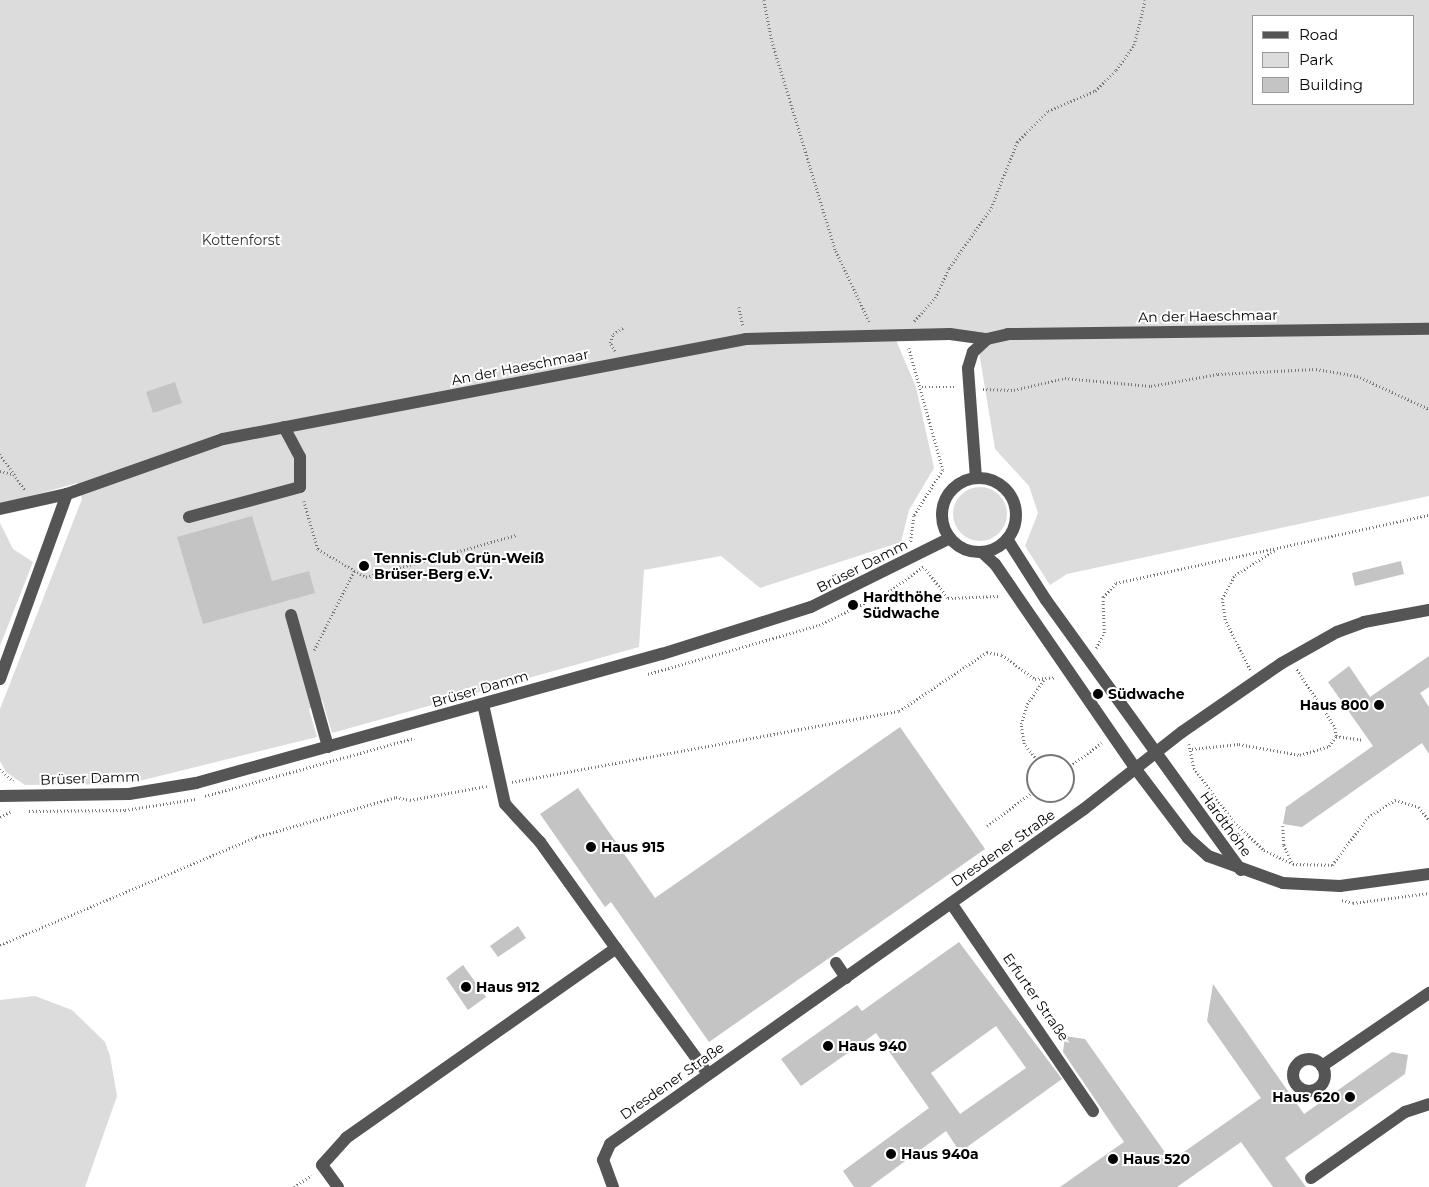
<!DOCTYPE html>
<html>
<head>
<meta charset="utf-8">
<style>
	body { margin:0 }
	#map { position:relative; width:1429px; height:1187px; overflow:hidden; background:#fff; font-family:Montserrat,sans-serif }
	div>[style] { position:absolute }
	.green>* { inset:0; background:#dcdcdc }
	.round { border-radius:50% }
	.building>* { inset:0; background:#c4c4c4 }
	.path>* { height:2.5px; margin-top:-1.25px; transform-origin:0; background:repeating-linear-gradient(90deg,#777 0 1px,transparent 0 3.5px) }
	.path>.ring { margin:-1.25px; padding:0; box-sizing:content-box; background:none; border:2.5px solid #777; border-radius:50% }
	.minor>* { height:12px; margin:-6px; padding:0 6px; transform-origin:6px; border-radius:6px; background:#555 }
	.minor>.ring { margin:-6px; padding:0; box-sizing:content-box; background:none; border:12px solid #555; border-radius:50% }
	.dots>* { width:14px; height:14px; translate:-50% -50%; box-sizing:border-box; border:2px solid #fff; border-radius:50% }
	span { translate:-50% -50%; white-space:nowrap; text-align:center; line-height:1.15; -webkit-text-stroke:4px #fff; paint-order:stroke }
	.park-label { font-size:14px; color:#333 }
	.street-label { font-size:14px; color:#000 }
	.poi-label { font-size:14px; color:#000; font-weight:700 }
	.left { translate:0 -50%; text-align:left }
	.right { translate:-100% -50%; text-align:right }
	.legend { position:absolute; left:1252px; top:15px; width:162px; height:90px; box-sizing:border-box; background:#fff; border:1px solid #999; margin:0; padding:6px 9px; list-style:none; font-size:15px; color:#000 }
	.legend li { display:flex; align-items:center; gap:10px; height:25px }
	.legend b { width:25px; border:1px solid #999 }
</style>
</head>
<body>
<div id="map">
	<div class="green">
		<i style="clip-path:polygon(evenodd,0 0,1429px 0,1429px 496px,1067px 574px,1050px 585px,1025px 546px,1038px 513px,1029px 486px,995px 449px,976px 334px,893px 333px,916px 387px,934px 468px,909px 510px,901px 542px,760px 588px,721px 556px,644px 570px,639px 647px,332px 733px,322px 699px,309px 709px,317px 737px,127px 784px,25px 785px,6px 772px,0 761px,0 709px,82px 499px,77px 483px,0 505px,0 0,1253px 16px,1413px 16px,1413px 104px,1253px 104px,1253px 16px)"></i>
		<i class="round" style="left:953px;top:487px;width:54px;height:54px"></i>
		<i style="clip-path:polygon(0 523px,13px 549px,33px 562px,0 646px)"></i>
		<i style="clip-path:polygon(35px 996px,72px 1010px,105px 1042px,110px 1056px,117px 1096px,85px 1187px,0 1187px,0 1000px)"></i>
	</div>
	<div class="building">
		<i style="clip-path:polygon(175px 382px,182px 403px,153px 413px,146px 392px)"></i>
		<i style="clip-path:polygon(252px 516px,272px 581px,309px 571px,315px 593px,203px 624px,177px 537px)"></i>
		<i style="clip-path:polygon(1401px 561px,1404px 574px,1355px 586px,1352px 573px)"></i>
		<i style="clip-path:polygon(1429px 656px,1429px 687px,1420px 693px,1429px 707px,1429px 754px,1422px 743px,1302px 827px,1283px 824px,1286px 807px,1373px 746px,1328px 682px,1349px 666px,1370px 697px)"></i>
		<i style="clip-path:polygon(900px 727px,985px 849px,709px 1042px,611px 902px,605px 907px,540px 814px,578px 788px,655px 898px)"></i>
		<i style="clip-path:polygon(518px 926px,526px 938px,498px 957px,490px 946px)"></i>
		<i style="clip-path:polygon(evenodd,959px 942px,1062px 1079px,960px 1152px,946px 1131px,870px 1187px,854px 1187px,843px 1171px,929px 1108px,876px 1033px,801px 1086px,781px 1059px,857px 1005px,862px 1011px,959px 942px,996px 1026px,1026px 1068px,960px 1114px,931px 1073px,996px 1026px)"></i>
		<i style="clip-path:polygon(463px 965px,486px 997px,468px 1010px,446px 978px)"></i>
		<i style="clip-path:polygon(1213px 984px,1304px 1114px,1392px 1052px,1408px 1055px,1405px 1074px,1285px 1158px,1306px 1187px,1273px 1187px,1241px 1142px,1177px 1187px,1060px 1187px,1124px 1142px,1063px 1052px,1065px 1036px,1085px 1039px,1171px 1161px,1261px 1098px,1207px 1021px)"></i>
	</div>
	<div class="path">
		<i style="left:764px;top:0;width:42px;rotate:79deg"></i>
		<i style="left:772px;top:41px;width:220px;rotate:73.1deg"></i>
		<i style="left:836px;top:251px;width:80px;rotate:64.7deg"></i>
		<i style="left:739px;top:307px;width:19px;rotate:78deg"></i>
		<i style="left:914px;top:321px;width:31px;rotate:-48deg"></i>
		<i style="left:935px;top:298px;width:33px;rotate:-65deg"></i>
		<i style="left:949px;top:268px;width:73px;rotate:-55deg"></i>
		<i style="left:991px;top:208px;width:71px;rotate:-68.5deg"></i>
		<i style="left:1017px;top:142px;width:44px;rotate:-45deg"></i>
		<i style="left:1048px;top:111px;width:51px;rotate:-23.1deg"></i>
		<i style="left:1095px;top:91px;width:30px;rotate:-45deg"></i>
		<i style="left:1116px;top:70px;width:31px;rotate:-54deg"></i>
		<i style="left:1134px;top:45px;width:46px;rotate:-76.3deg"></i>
		<i style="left:909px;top:348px;width:127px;rotate:74.4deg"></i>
		<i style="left:943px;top:470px;width:54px;rotate:122.2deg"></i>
		<i style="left:914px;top:516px;width:26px;rotate:97deg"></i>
		<i style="left:615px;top:351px;width:9px;rotate:-122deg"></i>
		<i style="left:610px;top:343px;width:9px;rotate:-72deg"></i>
		<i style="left:613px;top:334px;width:13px;rotate:-32deg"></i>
		<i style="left:922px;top:387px;width:33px"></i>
		<i style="left:983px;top:389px;width:31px;rotate:2deg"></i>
		<i style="left:1014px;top:390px;width:52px;rotate:-13.2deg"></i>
		<i style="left:1065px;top:378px;width:86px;rotate:5.3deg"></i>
		<i style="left:1151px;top:386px;width:68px;rotate:-10.2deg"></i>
		<i style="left:1218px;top:374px;width:98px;rotate:-2.9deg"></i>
		<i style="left:1316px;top:369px;width:42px;rotate:9.7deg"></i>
		<i style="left:1357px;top:376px;width:79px;rotate:24.6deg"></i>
		<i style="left:0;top:454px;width:44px;rotate:55.2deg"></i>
		<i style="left:0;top:471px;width:16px;rotate:14deg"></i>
		<i style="left:304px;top:501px;width:50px;rotate:73.7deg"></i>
		<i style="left:318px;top:549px;width:56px;rotate:30.3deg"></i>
		<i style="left:366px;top:577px;width:156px;rotate:-15.6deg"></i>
		<i style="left:926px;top:569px;width:36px;rotate:53deg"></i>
		<i style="left:948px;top:598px;width:52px;rotate:-2.2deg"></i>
		<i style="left:1096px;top:648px;width:17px;rotate:-62deg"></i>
		<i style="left:1104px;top:633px;width:36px;rotate:-92deg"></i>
		<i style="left:1103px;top:597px;width:19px;rotate:-47deg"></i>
		<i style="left:1116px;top:583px;width:320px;rotate:-12.3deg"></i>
		<i style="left:314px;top:650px;width:89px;rotate:-63.1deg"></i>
		<i style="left:1250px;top:670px;width:56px;rotate:-116.6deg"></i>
		<i style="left:1225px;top:620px;width:21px;rotate:-98deg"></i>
		<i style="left:1222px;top:599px;width:27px;rotate:-62deg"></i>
		<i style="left:1235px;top:575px;width:47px;rotate:-32deg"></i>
		<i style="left:648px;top:674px;width:178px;rotate:-16deg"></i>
		<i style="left:819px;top:625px;width:80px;rotate:-25.9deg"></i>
		<i style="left:891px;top:590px;width:41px;rotate:-36deg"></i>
		<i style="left:1336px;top:736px;width:28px;rotate:8deg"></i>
		<i style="left:1189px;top:744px;width:25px;rotate:78deg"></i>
		<i style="left:1194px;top:768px;width:67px;rotate:53.5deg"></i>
		<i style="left:1234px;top:822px;width:41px;rotate:43deg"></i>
		<i style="left:1264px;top:850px;width:32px;rotate:26deg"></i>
		<i style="left:1293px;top:864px;width:39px;rotate:1deg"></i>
		<i style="left:1332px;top:865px;width:60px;rotate:-53.1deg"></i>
		<i style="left:1368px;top:817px;width:32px;rotate:-32deg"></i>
		<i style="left:1395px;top:800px;width:25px;rotate:16deg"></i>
		<i style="left:1419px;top:807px;width:16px;rotate:52deg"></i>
		<i style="left:1192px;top:749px;width:47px;rotate:-6.1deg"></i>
		<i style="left:1239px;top:744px;width:62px;rotate:10.2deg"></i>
		<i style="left:1300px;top:755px;width:30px;rotate:-17deg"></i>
		<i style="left:1329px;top:746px;width:12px;rotate:-55deg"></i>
		<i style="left:1336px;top:736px;width:10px;rotate:-101deg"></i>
		<i style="left:1334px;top:726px;width:69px;rotate:-123.7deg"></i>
		<i class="ring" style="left:1027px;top:755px;width:45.5px;height:45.5px"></i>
		<i style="left:1037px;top:760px;width:21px;rotate:-129deg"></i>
		<i style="left:1024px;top:744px;width:20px;rotate:-99deg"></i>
		<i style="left:1021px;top:724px;width:21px;rotate:-73deg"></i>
		<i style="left:1027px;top:704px;width:29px;rotate:-55deg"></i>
		<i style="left:1070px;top:766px;width:39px;rotate:-36deg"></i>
		<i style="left:0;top:769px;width:18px;rotate:43deg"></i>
		<i style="left:512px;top:782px;width:393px;rotate:-10.4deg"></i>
		<i style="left:899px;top:711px;width:106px;rotate:-33.8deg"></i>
		<i style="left:987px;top:652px;width:15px;rotate:11deg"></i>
		<i style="left:1002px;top:655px;width:41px;rotate:36deg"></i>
		<i style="left:1035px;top:679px;width:21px;rotate:-5deg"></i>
		<i style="left:205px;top:796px;width:217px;rotate:-15.5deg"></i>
		<i style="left:29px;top:811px;width:96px;rotate:-0.6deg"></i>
		<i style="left:125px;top:810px;width:71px;rotate:-8.9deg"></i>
		<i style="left:0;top:817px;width:13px;rotate:-27deg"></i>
		<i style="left:987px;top:826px;width:55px;rotate:-36.9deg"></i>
		<i style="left:1283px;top:826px;width:19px;rotate:87deg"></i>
		<i style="left:1284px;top:845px;width:20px;rotate:66deg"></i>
		<i style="left:1342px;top:900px;width:11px;rotate:15deg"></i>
		<i style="left:1353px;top:903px;width:77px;rotate:-7.5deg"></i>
		<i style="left:0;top:945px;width:278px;rotate:-22.9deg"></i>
		<i style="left:256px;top:837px;width:146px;rotate:-15.9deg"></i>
		<i style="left:396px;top:797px;width:14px;rotate:12deg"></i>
		<i style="left:410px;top:800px;width:78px;rotate:-10.3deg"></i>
		<i style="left:294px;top:1187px;width:21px;rotate:-35deg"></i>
	</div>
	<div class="minor">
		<i style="left:976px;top:478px;width:110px;rotate:-94.2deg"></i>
		<i style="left:968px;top:368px;width:17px;rotate:-73deg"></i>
		<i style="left:973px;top:352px;width:19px;rotate:-43deg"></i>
		<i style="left:987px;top:339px;width:22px;rotate:-13deg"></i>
		<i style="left:1008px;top:334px;width:421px;rotate:-0.7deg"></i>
		<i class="ring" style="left:942px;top:478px;width:62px;height:62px"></i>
		<i style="left:0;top:509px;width:69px;rotate:-12.6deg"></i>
		<i style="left:67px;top:494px;width:165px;rotate:-19.4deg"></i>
		<i style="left:223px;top:439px;width:532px;rotate:-10.82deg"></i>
		<i style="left:746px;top:339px;width:204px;rotate:-1.4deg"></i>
		<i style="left:950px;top:334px;width:37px;rotate:8deg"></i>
		<i style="left:189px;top:517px;width:115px;rotate:-15.1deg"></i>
		<i style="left:300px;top:487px;width:30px;rotate:-90deg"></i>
		<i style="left:300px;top:457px;width:34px;rotate:-118deg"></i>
		<i style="left:1007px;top:539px;width:72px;rotate:57.4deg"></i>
		<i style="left:1046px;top:600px;width:333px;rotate:54.2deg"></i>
		<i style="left:982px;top:552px;width:18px;rotate:43deg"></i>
		<i style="left:995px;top:564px;width:247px;rotate:55.5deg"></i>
		<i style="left:1135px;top:768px;width:88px;rotate:52.9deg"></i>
		<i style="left:1188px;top:838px;width:27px;rotate:42deg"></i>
		<i style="left:1208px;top:856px;width:80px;rotate:19.8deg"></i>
		<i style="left:1283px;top:883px;width:57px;rotate:3deg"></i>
		<i style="left:1340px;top:886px;width:90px;rotate:-7.7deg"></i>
		<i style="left:291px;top:615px;width:137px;rotate:74.3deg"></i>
		<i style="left:0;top:679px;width:197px;rotate:-70.1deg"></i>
		<i style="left:483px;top:704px;width:102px;rotate:77.6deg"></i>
		<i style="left:505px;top:804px;width:52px;rotate:47.4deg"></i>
		<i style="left:540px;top:842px;width:130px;rotate:54.4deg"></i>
		<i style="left:0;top:796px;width:129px;rotate:-0.9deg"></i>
		<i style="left:129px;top:794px;width:68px;rotate:-9.3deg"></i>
		<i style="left:196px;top:783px;width:484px;rotate:-15.5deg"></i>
		<i style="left:662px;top:654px;width:156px;rotate:-17.5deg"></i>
		<i style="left:811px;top:607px;width:155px;rotate:-26.4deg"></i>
		<i style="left:951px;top:903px;width:252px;rotate:55.7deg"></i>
		<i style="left:836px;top:963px;width:18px;rotate:56deg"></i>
		<i class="ring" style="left:1293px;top:1059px;width:20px;height:20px"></i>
		<i style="left:1322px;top:1066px;width:130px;rotate:-34.3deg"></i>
		<i style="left:1311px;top:1178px;width:115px;rotate:-35.1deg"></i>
		<i style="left:1405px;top:1112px;width:25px;rotate:-18deg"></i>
		<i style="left:338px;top:1187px;width:27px;rotate:-126deg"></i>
		<i style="left:322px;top:1165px;width:36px;rotate:-48deg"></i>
		<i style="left:346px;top:1138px;width:330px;rotate:-35.1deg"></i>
		<i style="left:616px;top:948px;width:156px;rotate:53.9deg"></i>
		<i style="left:613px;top:1187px;width:29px;rotate:-110deg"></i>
		<i style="left:603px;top:1160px;width:17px;rotate:-66deg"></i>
		<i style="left:610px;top:1144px;width:580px;rotate:-35.25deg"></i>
		<i style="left:1084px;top:809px;width:125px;rotate:-38.2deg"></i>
		<i style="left:1182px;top:732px;width:121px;rotate:-34.6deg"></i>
		<i style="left:1282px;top:663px;width:63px;rotate:-29.4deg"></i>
		<i style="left:1337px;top:632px;width:29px;rotate:-20deg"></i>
		<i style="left:1364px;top:622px;width:66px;rotate:-10.5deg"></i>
	</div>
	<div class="dots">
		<i style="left:364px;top:566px;background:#000"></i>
		<i style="left:853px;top:605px;background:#000"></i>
		<i style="left:1098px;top:694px;background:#000"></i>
		<i style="left:1379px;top:705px;background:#000"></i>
		<i style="left:591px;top:847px;background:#000"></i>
		<i style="left:466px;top:987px;background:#000"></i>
		<i style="left:828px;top:1046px;background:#000"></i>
		<i style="left:1350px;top:1097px;background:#000"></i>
		<i style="left:891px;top:1154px;background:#000"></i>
		<i style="left:1113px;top:1159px;background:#000"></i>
	</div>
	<div class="park-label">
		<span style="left:241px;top:240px">Kottenforst</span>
	</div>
	<div class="street-label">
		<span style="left:1208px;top:316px;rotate:-1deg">An der Haeschmaar</span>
		<span style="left:520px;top:367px;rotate:-11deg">An der Haeschmaar</span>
		<span style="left:862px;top:566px;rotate:-27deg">Brüser Damm</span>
		<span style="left:480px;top:689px;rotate:-16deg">Brüser Damm</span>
		<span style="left:90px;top:778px;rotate:-2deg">Brüser Damm</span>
		<span style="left:1226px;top:824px;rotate:54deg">Hardthöhe</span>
		<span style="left:1003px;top:848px;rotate:-35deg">Dresdener Straße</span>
		<span style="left:1036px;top:997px;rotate:55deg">Erfurter Straße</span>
		<span style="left:672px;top:1081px;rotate:-35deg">Dresdener Straße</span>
	</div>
	<div class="poi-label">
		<span class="left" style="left:374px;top:566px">Tennis-Club Grün-Weiß<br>Brüser-Berg e.V.</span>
		<span class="left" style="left:863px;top:605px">Hardthöhe<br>Südwache</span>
		<span class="left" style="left:1108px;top:694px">Südwache</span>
		<span class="right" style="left:1369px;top:705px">Haus 800</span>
		<span class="left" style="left:601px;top:847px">Haus 915</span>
		<span class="left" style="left:476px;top:987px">Haus 912</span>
		<span class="left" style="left:838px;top:1046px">Haus 940</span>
		<span class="right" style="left:1340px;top:1097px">Haus 620</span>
		<span class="left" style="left:901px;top:1154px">Haus 940a</span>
		<span class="left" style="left:1123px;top:1159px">Haus 520</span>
	</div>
	<ul class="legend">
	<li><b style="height:6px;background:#555"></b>Road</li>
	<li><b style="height:14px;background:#dcdcdc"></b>Park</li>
	<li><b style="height:14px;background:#c4c4c4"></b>Building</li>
	</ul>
</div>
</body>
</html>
